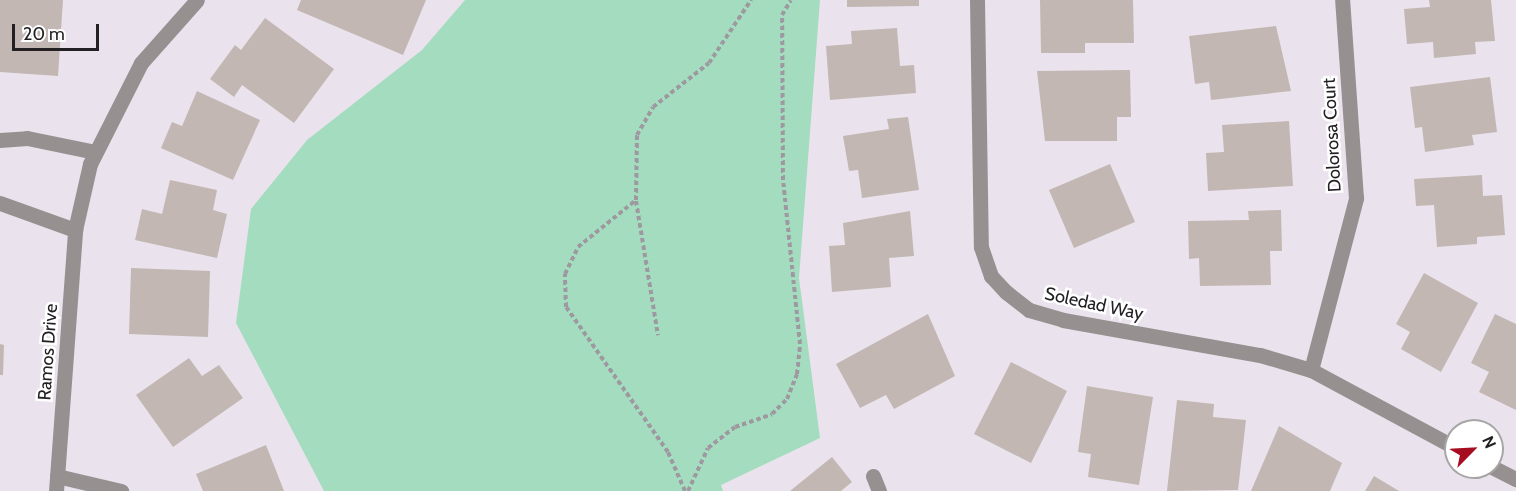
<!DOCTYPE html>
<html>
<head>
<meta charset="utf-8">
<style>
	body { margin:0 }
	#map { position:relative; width:1516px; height:491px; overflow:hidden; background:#eae3ed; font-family:Cabin,sans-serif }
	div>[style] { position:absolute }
	.green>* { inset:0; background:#a3dcbe }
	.building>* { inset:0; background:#c2b7b2 }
	.path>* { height:4px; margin-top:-2px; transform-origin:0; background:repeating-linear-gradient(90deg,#9e99a0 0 4.5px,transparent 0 7.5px) }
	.street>* { height:15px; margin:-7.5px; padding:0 7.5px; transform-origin:7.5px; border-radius:7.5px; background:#969190 }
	span { translate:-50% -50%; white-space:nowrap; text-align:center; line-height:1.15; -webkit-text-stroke:5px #fff; paint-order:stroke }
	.street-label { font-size:18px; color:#222023 }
	.north { position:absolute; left:1444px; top:419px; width:60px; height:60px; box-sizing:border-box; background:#fff; border:2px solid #a7a6a7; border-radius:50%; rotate:66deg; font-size:16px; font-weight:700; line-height:24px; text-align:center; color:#222023 }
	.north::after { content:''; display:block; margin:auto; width:21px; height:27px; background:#a60d20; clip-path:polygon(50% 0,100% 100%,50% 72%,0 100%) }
	.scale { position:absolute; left:12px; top:24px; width:87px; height:27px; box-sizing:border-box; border:3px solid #222023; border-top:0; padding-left:8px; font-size:18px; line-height:21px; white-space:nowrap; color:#222023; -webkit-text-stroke:4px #fff; paint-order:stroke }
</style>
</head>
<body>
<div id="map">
	<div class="green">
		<i style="clip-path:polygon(465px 0,820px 0,799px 278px,820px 438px,721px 485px,723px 491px,324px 491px,236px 323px,251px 209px,307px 140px,422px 50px)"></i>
	</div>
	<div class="building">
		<i style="clip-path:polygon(0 0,63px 0,58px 76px,0 72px)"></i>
		<i style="clip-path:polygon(301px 0,426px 0,403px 55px,297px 10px)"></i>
		<i style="clip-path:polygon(847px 0,919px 0,919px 6px,847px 7px)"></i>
		<i style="clip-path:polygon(1040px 0,1133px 0,1134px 43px,1085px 43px,1085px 53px,1041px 53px)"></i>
		<i style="clip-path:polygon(1429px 0,1491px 0,1495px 41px,1475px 42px,1476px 54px,1434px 58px,1433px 42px,1407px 44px,1404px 9px,1430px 7px)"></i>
		<i style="clip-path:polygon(265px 18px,334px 69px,294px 123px,242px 85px,234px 97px,210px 79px,235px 45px,241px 50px)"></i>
		<i style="clip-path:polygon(1276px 26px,1291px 91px,1211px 100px,1209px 82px,1195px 84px,1189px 36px)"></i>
		<i style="clip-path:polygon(897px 28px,900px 66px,914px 65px,916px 93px,830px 100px,826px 46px,852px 44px,851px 31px)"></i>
		<i style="clip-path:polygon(1130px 70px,1131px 117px,1117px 117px,1117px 141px,1045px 141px,1037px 71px)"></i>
		<i style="clip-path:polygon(1490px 77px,1497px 132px,1472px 135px,1474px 145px,1425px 152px,1422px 127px,1415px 128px,1410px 87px)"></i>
		<i style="clip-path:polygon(197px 91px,260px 120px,233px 180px,161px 148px,172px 122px,182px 126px)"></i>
		<i style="clip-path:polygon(908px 117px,919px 190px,862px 198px,858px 170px,849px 171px,843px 136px,889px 129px,887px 119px)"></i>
		<i style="clip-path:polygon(1289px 121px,1293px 186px,1208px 191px,1206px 153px,1224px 152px,1222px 125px)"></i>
		<i style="clip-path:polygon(1110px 164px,1135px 222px,1074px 248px,1049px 190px)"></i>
		<i style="clip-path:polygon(1482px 175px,1483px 196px,1502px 195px,1505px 235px,1477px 237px,1477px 244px,1437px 247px,1434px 205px,1416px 206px,1414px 179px)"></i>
		<i style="clip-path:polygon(170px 180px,217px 190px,213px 210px,227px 214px,217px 258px,135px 240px,142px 209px,162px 214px)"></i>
		<i style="clip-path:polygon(1281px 210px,1282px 251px,1270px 251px,1271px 285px,1200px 286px,1199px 258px,1189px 259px,1188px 221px,1249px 220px,1248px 211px)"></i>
		<i style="clip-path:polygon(910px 211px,914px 256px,889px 258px,891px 287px,832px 292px,829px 246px,845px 245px,843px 223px)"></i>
		<i style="clip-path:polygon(131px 268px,210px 271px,208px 337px,129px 334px)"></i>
		<i style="clip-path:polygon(1424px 273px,1478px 303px,1441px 372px,1401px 349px,1410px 332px,1396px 324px)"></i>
		<i style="clip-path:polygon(928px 314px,955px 376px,894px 409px,886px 395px,860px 408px,836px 364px)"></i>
		<i style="clip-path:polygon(1495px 314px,1516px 324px,1516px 410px,1479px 392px,1489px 372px,1471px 363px)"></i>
		<i style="clip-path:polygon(0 344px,4px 345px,3px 375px,0 375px)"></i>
		<i style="clip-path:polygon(189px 358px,202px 376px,219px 365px,243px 398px,173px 447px,136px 395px)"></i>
		<i style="clip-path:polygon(1011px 362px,1067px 391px,1031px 463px,974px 434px)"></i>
		<i style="clip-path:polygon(1087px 386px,1153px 397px,1139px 485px,1088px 477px,1091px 454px,1078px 452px)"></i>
		<i style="clip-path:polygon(1177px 400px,1214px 404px,1213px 417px,1246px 420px,1238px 490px,1167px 491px)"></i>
		<i style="clip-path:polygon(1279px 426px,1342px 463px,1330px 491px,1251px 491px)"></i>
		<i style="clip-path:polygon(266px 445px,284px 491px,203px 491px,196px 474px)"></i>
		<i style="clip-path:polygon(832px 457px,852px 482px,841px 491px,790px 491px)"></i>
		<i style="clip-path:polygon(1374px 476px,1399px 491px,1365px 491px)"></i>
	</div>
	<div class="path">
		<i style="left:636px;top:201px;width:136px;rotate:80.7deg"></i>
		<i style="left:685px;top:491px;width:43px;rotate:-113.6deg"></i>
		<i style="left:668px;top:452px;width:177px;rotate:-125.1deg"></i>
		<i style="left:566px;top:307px;width:33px;rotate:-92deg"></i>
		<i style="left:565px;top:274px;width:30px;rotate:-64deg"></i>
		<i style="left:578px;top:247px;width:75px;rotate:-39deg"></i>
		<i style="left:636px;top:200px;width:65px;rotate:-89.1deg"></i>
		<i style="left:637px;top:135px;width:32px;rotate:-60deg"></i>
		<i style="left:653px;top:107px;width:71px;rotate:-38.2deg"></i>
		<i style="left:709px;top:63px;width:76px;rotate:-56.3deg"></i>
		<i style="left:688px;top:491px;width:47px;rotate:-65.1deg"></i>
		<i style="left:708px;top:448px;width:34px;rotate:-38deg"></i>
		<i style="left:735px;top:427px;width:39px;rotate:-19deg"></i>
		<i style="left:772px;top:414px;width:21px;rotate:-45deg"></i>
		<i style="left:787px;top:399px;width:27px;rotate:-68deg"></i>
		<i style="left:797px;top:374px;width:30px;rotate:-84deg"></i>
		<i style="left:800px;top:344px;width:165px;rotate:-95.9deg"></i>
		<i style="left:783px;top:180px;width:165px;rotate:-90.3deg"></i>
		<i style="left:782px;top:15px;width:17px;rotate:-59deg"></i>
	</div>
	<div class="street">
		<i style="left:977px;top:0;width:247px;rotate:89.1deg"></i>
		<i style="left:981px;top:247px;width:31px;rotate:71deg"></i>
		<i style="left:991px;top:276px;width:22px;rotate:47deg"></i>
		<i style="left:1006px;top:292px;width:29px;rotate:38deg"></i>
		<i style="left:1029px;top:310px;width:35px;rotate:16deg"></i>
		<i style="left:1063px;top:320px;width:200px;rotate:10.1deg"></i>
		<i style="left:1260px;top:355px;width:53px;rotate:16.4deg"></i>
		<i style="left:1311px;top:370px;width:165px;rotate:28.3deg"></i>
		<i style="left:0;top:140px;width:27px;rotate:-4deg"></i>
		<i style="left:27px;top:138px;width:69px;rotate:11.6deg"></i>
		<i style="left:0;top:203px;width:80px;rotate:19.8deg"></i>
		<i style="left:1311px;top:370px;width:178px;rotate:-75.3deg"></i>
		<i style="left:1356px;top:198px;width:198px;rotate:-94deg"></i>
		<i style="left:1492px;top:467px;width:27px;rotate:27deg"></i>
		<i style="left:57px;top:476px;width:66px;rotate:13.2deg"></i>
		<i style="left:873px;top:476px;width:16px;rotate:68deg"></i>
		<i style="left:56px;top:491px;width:262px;rotate:-85.8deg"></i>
		<i style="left:75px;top:230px;width:68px;rotate:-77.2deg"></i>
		<i style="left:90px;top:164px;width:113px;rotate:-63.2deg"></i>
		<i style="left:141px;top:63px;width:84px;rotate:-48.4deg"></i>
	</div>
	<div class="street-label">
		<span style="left:1332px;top:135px;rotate:-93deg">Dolorosa Court</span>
		<span style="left:1094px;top:304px;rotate:12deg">Soledad Way</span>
		<span style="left:48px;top:352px;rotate:-86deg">Ramos Drive</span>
	</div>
	<div class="north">N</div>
	<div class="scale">20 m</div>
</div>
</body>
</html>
